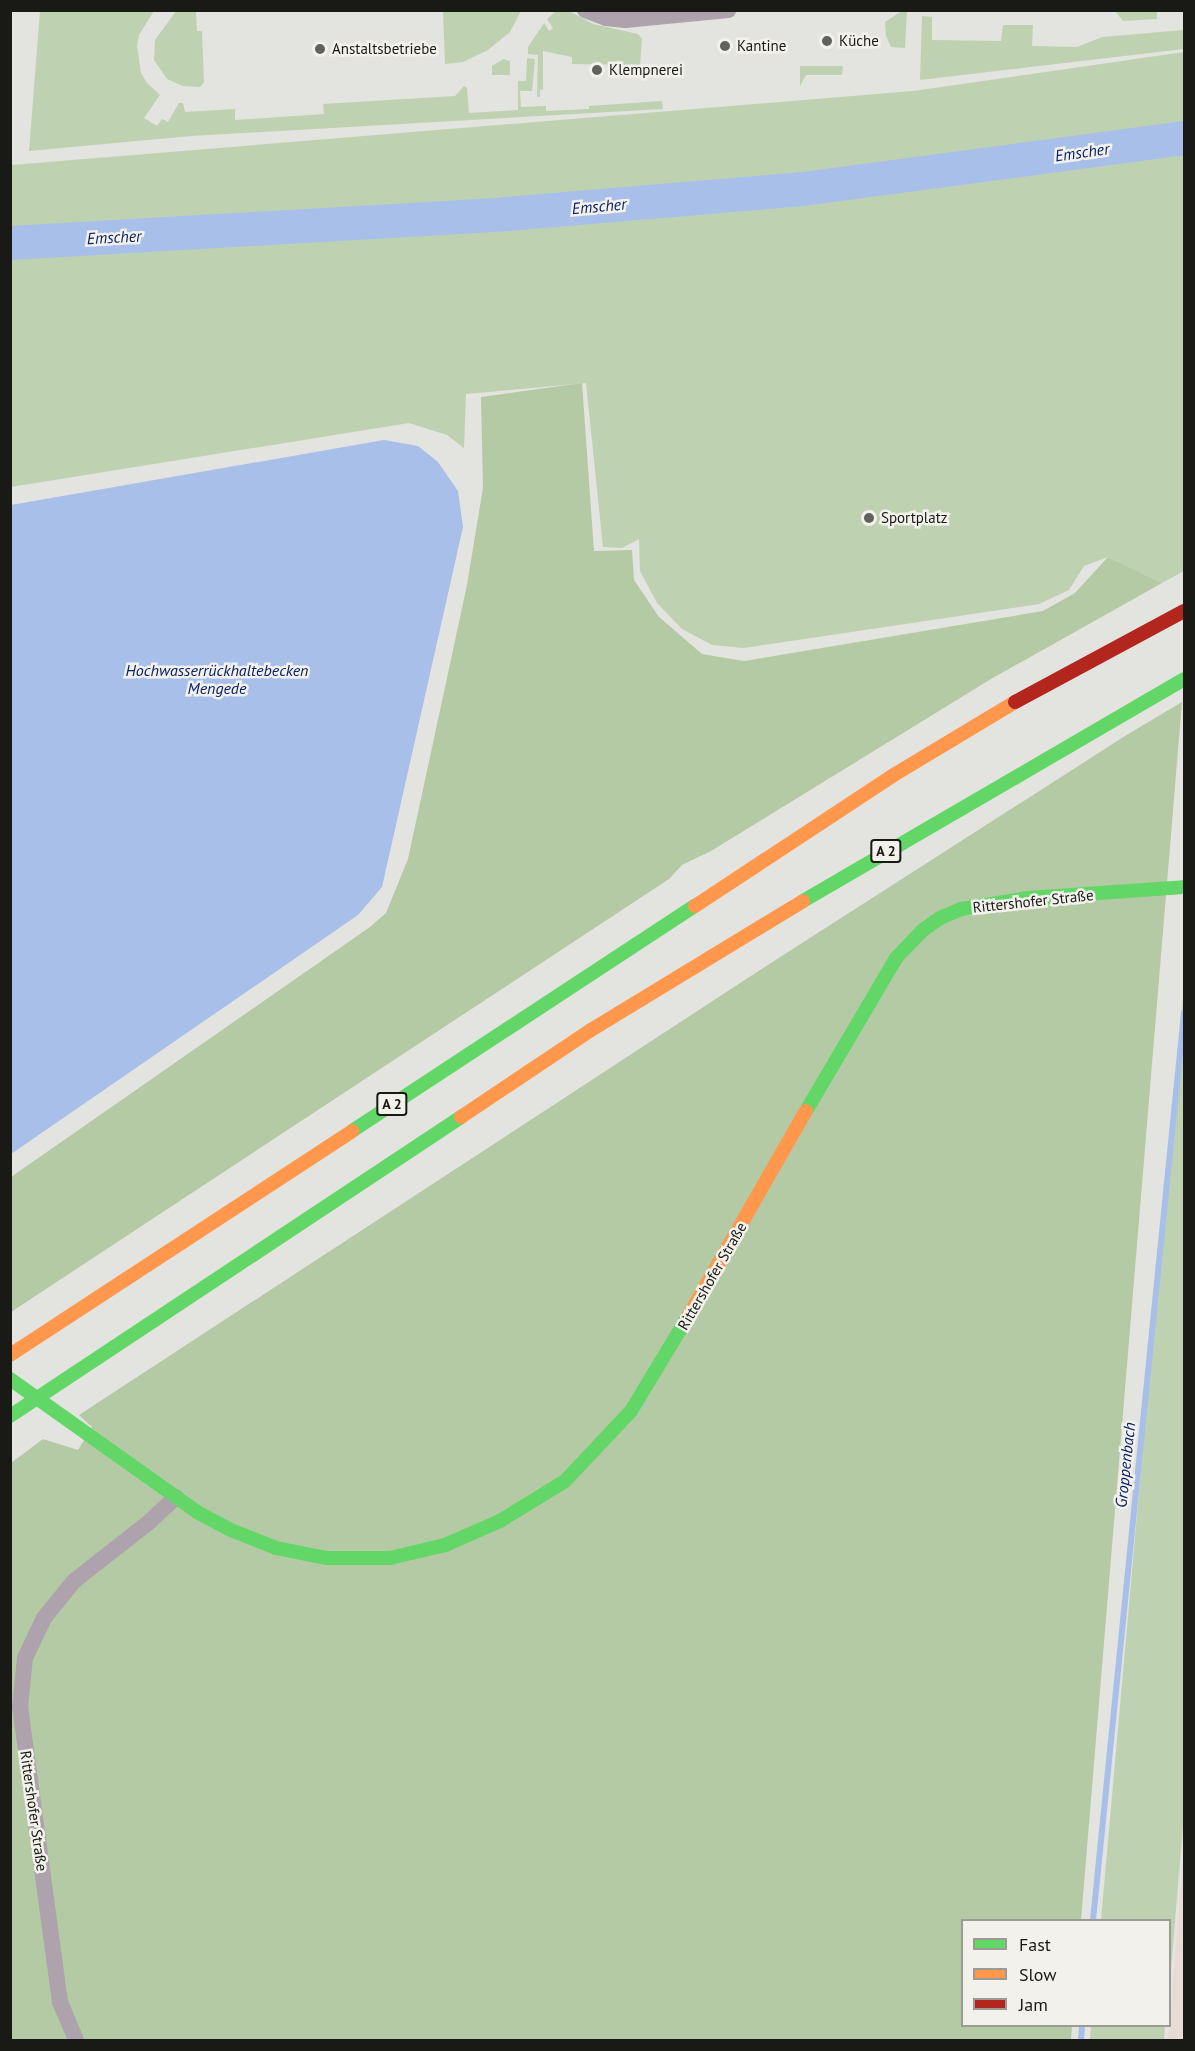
<!DOCTYPE html>
<html>
<head>
<meta charset="utf-8">
<style>
	body { margin:0 }
	#map { position:relative; width:1195px; height:2051px; overflow:hidden; background:#e3e3df; font-family:"PT Sans",sans-serif }
	div>[style] { position:absolute }
	.industrial>* { inset:0; background:#e8dbd3 }
	.green>* { inset:0; background:#bed2b1 }
	.forest>* { inset:0; background:#b3caa4 }
	.water>* { inset:0; background:#a8bfea }
	.stream>* { height:6px; margin:-3px; padding:0 3px; transform-origin:3px; border-radius:3px; background:#a8bfea }
	.river>* { height:34px; margin:-17px; padding:0 17px; transform-origin:17px; border-radius:17px; background:#a8bfea }
	.street>* { height:16px; margin:-8px; padding:0 8px; transform-origin:8px; border-radius:8px; background:#aea3ac }
	.fast>* { height:14px; margin:-7px; padding:0 7px; transform-origin:7px; border-radius:7px; background:#63d668 }
	.slow>* { height:14px; margin:-7px; padding:0 7px; transform-origin:7px; border-radius:7px; background:#ff974d }
	.jam>* { height:14px; margin:-7px; padding:0 7px; transform-origin:7px; border-radius:7px; background:#b3261e }
	.dots>* { width:16px; height:16px; translate:-50% -50%; box-sizing:border-box; border:3px solid #f2f1eb; border-radius:50% }
	span { translate:-50% -50%; white-space:nowrap; text-align:center; line-height:1.15; -webkit-text-stroke:5px #f2f1eb; paint-order:stroke }
	.shield-label span { padding:2px 4px; background:#f2f1eb; border:2px solid; border-radius:4px; -webkit-text-stroke-width:0 }
	.shield-label { font-size:14px; color:#191916; font-weight:700 }
	.poi-label { font-size:15px; color:#191916 }
	.left { translate:0 -50%; text-align:left }
	.street-label { font-size:15px; color:#191916 }
	.water-label { font-size:16px; color:#08226a; font-style:italic }
	.frame { position:absolute; inset:0; border:12px solid #191916; pointer-events:none }
	.legend { position:absolute; left:961px; top:1919px; width:210px; height:108px; box-sizing:border-box; background:#f2f1eb; border:2px solid #9b9b96; margin:0; padding:8px 10px; list-style:none; font-size:18px; color:#191916 }
	.legend li { display:flex; align-items:center; gap:12px; height:30px }
	.legend b { width:30px; border:2px solid #9b9b96 }
</style>
</head>
<body>
<div id="map">
	<div class="industrial">
		<i style="clip-path:polygon(1184px 1843px,1184px 2040px,1167px 2040px,1170px 2026px)"></i>
	</div>
	<div class="green">
		<i style="clip-path:polygon(557px 10px,569px 11px,593px 24px,638px 34px,642px 39px,640px 65px,572px 64px,572px 57px,543px 51px,543px 89px,540px 90px,540px 97px,537px 97px,538px 55px,528px 54px,528px 47px,544px 23px,549px 31px,553px 28px,547px 19px)"></i>
		<i style="clip-path:polygon(903px 10px,907px 11px,905px 48px,891px 47px,886px 36px,885px 22px)"></i>
		<i style="clip-path:polygon(40px 11px,154px 11px,139px 35px,137px 46px,141px 73px,147px 83px,160px 95px,144px 118px,157px 126px,162px 119px,168px 122px,179px 103px,183px 103px,185px 112px,235px 109px,235px 120px,324px 114px,323px 104px,455px 96px,464px 86px,467px 88px,469px 113px,518px 110px,518px 81px,526px 81px,527px 58px,535px 59px,533px 81px,532px 91px,520px 91px,521px 107px,546px 106px,546px 111px,589px 109px,589px 106px,662px 101px,663px 109px,191px 136px,29px 151px)"></i>
		<i style="clip-path:polygon(176px 11px,196px 11px,197px 31px,202px 31px,204px 82px,200px 87px,183px 86px,167px 79px,154px 60px,155px 40px)"></i>
		<i style="clip-path:polygon(443px 11px,443px 10px,521px 11px,510px 32px,488px 50px,463px 62px,445px 64px)"></i>
		<i style="clip-path:polygon(1115px 11px,1157px 11px,1157px 19px,1123px 21px)"></i>
		<i style="clip-path:polygon(922px 16px,932px 17px,932px 40px,1001px 41px,1003px 25px,1033px 25px,1032px 46px,1077px 47px,1102px 37px,1184px 30px,1184px 49px,920px 80px)"></i>
		<i style="clip-path:polygon(1184px 52px,1184px 571px,1162px 583px,1108px 557px,1084px 566px,1069px 590px,1039px 604px,744px 648px,712px 645px,682px 629px,657px 603px,640px 571px,639px 539px,622px 548px,603px 547px,586px 383px,466px 394px,464px 448px,447px 435px,409px 423px,11px 487px,11px 165px,913px 91px)"></i>
		<i style="clip-path:polygon(503px 59px,510px 61px,510px 75px,492px 75px,492px 66px)"></i>
		<i style="clip-path:polygon(800px 66px,843px 66px,842px 75px,806px 75px,800px 86px)"></i>
		<i style="clip-path:polygon(1184px 986px,1184px 1815px,1170px 1981px,1170px 1920px,1101px 1920px)"></i>
		<i style="clip-path:polygon(1091px 2026px,1165px 2026px,1164px 2040px,1090px 2040px)"></i>
	</div>
	<div class="forest">
		<i style="clip-path:polygon(582px 383px,594px 551px,632px 550px,634px 580px,659px 617px,702px 654px,744px 661px,1043px 611px,1075px 593px,1108px 557px,1162px 583px,991px 679px,711px 851px,682px 865px,669px 879px,11px 1312px,11px 1177px,370px 927px,386px 913px,408px 859px,467px 585px,483px 488px,481px 397px)"></i>
		<i style="clip-path:polygon(1182px 702px,1081px 1920px,962px 1920px,962px 2026px,1072px 2026px,1071px 2040px,11px 2040px,11px 1463px,43px 1439px,78px 1450px,92px 1427px,79px 1415px,757px 972px,1125px 736px)"></i>
	</div>
	<div class="water">
		<i style="clip-path:polygon(384px 440px,418px 446px,438px 462px,458px 491px,463px 527px,382px 887px,358px 915px,11px 1154px,11px 505px)"></i>
	</div>
	<div class="stream">
		<i style="left:1093px;top:1920px;width:912px;rotate:-84.27deg"></i>
		<i style="left:1081px;top:2040px;width:14px;rotate:-86deg"></i>
	</div>
	<div class="river">
		<i style="left:10px;top:243px;width:497px;rotate:-3.3deg"></i>
		<i style="left:506px;top:214px;width:298px;rotate:-4.8deg"></i>
		<i style="left:803px;top:189px;width:384px;rotate:-7.6deg"></i>
	</div>
	<div class="street">
		<i style="left:585px;top:10px;width:22px;rotate:21deg"></i>
		<i style="left:606px;top:18px;width:19px;rotate:6deg"></i>
		<i style="left:625px;top:20px;width:104px;rotate:-5.5deg"></i>
		<i style="left:76px;top:2040px;width:41px;rotate:-112.8deg"></i>
		<i style="left:60px;top:2002px;width:298px;rotate:-97.7deg"></i>
		<i style="left:20px;top:1707px;width:49px;rotate:-84.2deg"></i>
		<i style="left:25px;top:1658px;width:44px;rotate:-64.6deg"></i>
		<i style="left:44px;top:1618px;width:48px;rotate:-51deg"></i>
		<i style="left:74px;top:1581px;width:94px;rotate:-38.1deg"></i>
		<i style="left:148px;top:1523px;width:38px;rotate:-43deg"></i>
	</div>
	<div class="fast">
		<i style="left:803px;top:901px;width:441px;rotate:-30.2deg"></i>
		<i style="left:806px;top:1111px;width:178px;rotate:-59.5deg"></i>
		<i style="left:896px;top:958px;width:39px;rotate:-46deg"></i>
		<i style="left:923px;top:930px;width:21px;rotate:-35deg"></i>
		<i style="left:940px;top:918px;width:23px;rotate:-23deg"></i>
		<i style="left:961px;top:909px;width:68px;rotate:-9.3deg"></i>
		<i style="left:1028px;top:898px;width:156px;rotate:-4deg"></i>
		<i style="left:352px;top:1131px;width:410px;rotate:-33.3deg"></i>
		<i style="left:10px;top:1379px;width:229px;rotate:35.4deg"></i>
		<i style="left:197px;top:1512px;width:38px;rotate:28deg"></i>
		<i style="left:231px;top:1530px;width:48px;rotate:21.8deg"></i>
		<i style="left:276px;top:1548px;width:52px;rotate:11.1deg"></i>
		<i style="left:327px;top:1558px;width:63px"></i>
		<i style="left:390px;top:1558px;width:57px;rotate:-13.3deg"></i>
		<i style="left:445px;top:1545px;width:60px;rotate:-23.6deg"></i>
		<i style="left:500px;top:1521px;width:76px;rotate:-31.6deg"></i>
		<i style="left:565px;top:1481px;width:96px;rotate:-46.7deg"></i>
		<i style="left:631px;top:1411px;width:112px;rotate:-58.9deg"></i>
		<i style="left:10px;top:1416px;width:541px;rotate:-33.54deg"></i>
	</div>
	<div class="slow">
		<i style="left:695px;top:906px;width:236px;rotate:-33.4deg"></i>
		<i style="left:892px;top:776px;width:144px;rotate:-31deg"></i>
		<i style="left:461px;top:1117px;width:156px;rotate:-33.8deg"></i>
		<i style="left:591px;top:1030px;width:248px;rotate:-31.3deg"></i>
		<i style="left:689px;top:1315px;width:235px;rotate:-60.2deg"></i>
		<i style="left:10px;top:1355px;width:409px;rotate:-33.2deg"></i>
	</div>
	<div class="jam">
		<i style="left:1015px;top:702px;width:192px;rotate:-28.3deg"></i>
	</div>
	<div class="dots">
		<i style="left:827px;top:41px;background:#60605c"></i>
		<i style="left:725px;top:46px;background:#60605c"></i>
		<i style="left:320px;top:49px;background:#60605c"></i>
		<i style="left:597px;top:70px;background:#60605c"></i>
		<i style="left:869px;top:518px;background:#60605c"></i>
	</div>
	<div class="shield-label">
		<span style="left:886px;top:851px">A 2</span>
		<span style="left:392px;top:1104px">A 2</span>
	</div>
	<div class="poi-label">
		<span class="left" style="left:839px;top:41px">Küche</span>
		<span class="left" style="left:737px;top:46px">Kantine</span>
		<span class="left" style="left:332px;top:49px">Anstaltsbetriebe</span>
		<span class="left" style="left:609px;top:70px">Klempnerei</span>
		<span class="left" style="left:881px;top:518px">Sportplatz</span>
	</div>
	<div class="street-label">
		<span style="left:1033px;top:901px;rotate:-6deg">Rittershofer Straße</span>
		<span style="left:712px;top:1276px;rotate:-60deg">Rittershofer Straße</span>
		<span style="left:34px;top:1811px;rotate:82deg">Rittershofer Straße</span>
	</div>
	<div class="water-label">
		<span style="left:1082px;top:152px;rotate:-8deg">Emscher</span>
		<span style="left:599px;top:206px;rotate:-5deg">Emscher</span>
		<span style="left:114px;top:237px;rotate:-3deg">Emscher</span>
		<span style="left:217px;top:679px">Hochwasserrückhaltebecken<br>Mengede</span>
		<span style="left:1125px;top:1465px;rotate:-84deg">Groppenbach</span>
	</div>
	<div class="frame"></div>
	<ul class="legend">
	<li><b style="height:8px;background:#63d668"></b>Fast</li>
	<li><b style="height:8px;background:#ff974d"></b>Slow</li>
	<li><b style="height:8px;background:#b3261e"></b>Jam</li>
	</ul>
</div>
</body>
</html>
